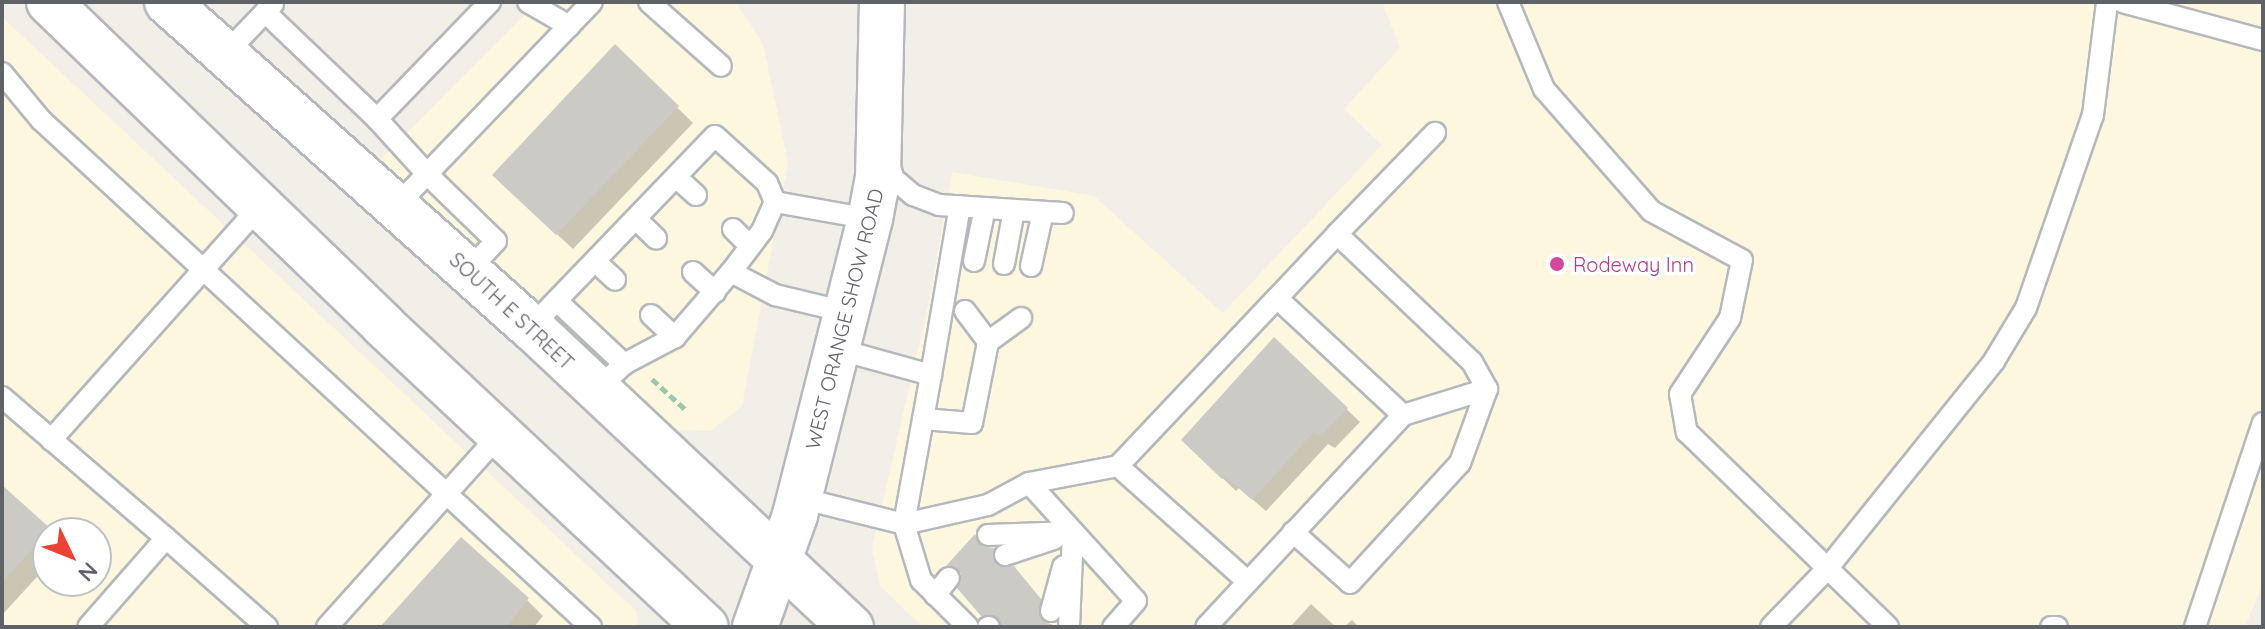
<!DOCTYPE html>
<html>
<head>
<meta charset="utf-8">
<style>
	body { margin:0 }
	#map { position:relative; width:2265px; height:629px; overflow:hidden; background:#f1efe8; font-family:Quicksand,sans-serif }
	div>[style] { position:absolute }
	.commercial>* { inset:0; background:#fef7e0 }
	.shadow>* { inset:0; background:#0003 }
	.building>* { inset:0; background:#cccac5 }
	.path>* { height:5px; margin-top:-2.5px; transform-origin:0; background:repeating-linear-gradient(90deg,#9cc7a9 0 8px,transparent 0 12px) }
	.roads { filter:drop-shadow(2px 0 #b5b8bc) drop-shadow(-2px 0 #b5b8bc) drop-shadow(0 2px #b5b8bc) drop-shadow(0 -2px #b5b8bc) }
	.lane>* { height:20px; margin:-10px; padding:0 10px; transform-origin:10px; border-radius:10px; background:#fff }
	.secondary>* { height:44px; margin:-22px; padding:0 22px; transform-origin:22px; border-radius:22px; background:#fff }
	.dots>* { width:22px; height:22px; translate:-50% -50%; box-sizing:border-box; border:4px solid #fff; border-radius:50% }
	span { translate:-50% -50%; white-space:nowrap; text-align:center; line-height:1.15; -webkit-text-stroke:7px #fff; paint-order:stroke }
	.hotel-label { font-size:20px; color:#b23c85 }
	.left { translate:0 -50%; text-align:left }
	.street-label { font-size:20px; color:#5f6368 }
	.frame { position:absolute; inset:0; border:4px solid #5f6368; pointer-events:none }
	.north { position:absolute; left:32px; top:517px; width:80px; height:80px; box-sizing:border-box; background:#fff; border:2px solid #bfc1c3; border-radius:50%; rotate:133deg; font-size:22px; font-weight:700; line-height:32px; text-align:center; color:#5f6368 }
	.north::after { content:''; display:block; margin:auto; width:28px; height:36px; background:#ea4335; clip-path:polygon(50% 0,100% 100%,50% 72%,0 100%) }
</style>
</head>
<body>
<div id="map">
	<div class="commercial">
		<i style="clip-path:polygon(537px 2px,736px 2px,763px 44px,788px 163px,742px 406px,711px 431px,676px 430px,381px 159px)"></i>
		<i style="clip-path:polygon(1382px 2px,2263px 2px,2263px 584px,2245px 627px,923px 627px,880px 586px,872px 549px,930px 297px,952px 172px,1094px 196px,1223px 313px,1382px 145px,1344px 109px,1400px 48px)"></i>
		<i style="clip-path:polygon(evenodd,2px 17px,636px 611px,638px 627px,2px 627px,2px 17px,48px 533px,96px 533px,96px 581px,48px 581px,48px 533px)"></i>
	</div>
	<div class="shadow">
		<i style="clip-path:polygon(615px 47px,693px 123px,573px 249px,510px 191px)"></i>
		<i style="clip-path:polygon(1274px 340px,1360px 422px,1335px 448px,1328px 444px,1266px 511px,1239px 488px,1236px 491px,1183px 440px)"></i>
		<i style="clip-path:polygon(2px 487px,52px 533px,48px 565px,2px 615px)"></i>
		<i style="clip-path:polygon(975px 537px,983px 548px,998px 554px,999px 566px,1018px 573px,1045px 605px,1045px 622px,1058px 627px,1001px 627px,982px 615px,963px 574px,952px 570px)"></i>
		<i style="clip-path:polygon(527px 600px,543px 616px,534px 627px,383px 627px)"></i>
		<i style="clip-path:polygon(1311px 604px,1336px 627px,1290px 627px)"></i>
		<i style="clip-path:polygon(1352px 620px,1359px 627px,1344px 627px)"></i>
	</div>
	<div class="building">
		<i style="clip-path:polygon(615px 44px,679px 106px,556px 235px,492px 175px)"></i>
		<i style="clip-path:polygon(1274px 337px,1348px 408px,1321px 436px,1314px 432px,1252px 500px,1225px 476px,1222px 479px,1181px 440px)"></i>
		<i style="clip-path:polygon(2px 485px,51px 529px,2px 582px)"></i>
		<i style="clip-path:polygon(975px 534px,981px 546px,994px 548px,997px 565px,1014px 566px,1041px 599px,1041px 620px,1056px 627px,1002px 627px,995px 615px,981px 616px,957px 588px,961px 573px,946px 566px)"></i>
		<i style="clip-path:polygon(461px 537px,529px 598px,506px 627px,380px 627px)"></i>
	</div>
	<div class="path">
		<i style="left:652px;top:379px;width:47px;rotate:42.4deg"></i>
	</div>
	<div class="roads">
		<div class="lane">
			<i style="left:528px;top:2px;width:48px;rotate:30.3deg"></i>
			<i style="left:649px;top:2px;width:96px;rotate:41.6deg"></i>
			<i style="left:1508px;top:2px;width:94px;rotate:67.5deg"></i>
			<i style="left:1544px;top:89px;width:162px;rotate:48.7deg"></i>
			<i style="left:1651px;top:211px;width:103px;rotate:28.3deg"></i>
			<i style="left:1742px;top:260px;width:59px;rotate:101.7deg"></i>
			<i style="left:1730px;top:318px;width:91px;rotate:123.3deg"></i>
			<i style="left:1680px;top:394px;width:39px;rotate:80deg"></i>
			<i style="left:1687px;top:432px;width:280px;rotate:44.1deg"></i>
			<i style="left:2122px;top:2px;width:146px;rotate:15.1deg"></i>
			<i style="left:265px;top:12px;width:155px;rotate:43.7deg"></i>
			<i style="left:377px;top:119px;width:163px;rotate:-46deg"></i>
			<i style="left:226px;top:53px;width:68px;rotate:-46.2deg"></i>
			<i style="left:2px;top:73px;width:61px;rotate:50.3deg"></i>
			<i style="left:41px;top:120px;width:748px;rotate:42.67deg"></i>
			<i style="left:377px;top:119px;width:74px;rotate:47.7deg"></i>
			<i style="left:427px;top:174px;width:238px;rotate:-46.2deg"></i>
			<i style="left:888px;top:161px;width:19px;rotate:72deg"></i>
			<i style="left:894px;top:179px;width:25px;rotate:40deg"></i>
			<i style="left:913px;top:195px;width:28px;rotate:21deg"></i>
			<i style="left:939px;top:205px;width:124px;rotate:3.7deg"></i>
			<i style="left:676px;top:177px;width:27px;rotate:42deg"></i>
			<i style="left:397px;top:205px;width:43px;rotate:-45.9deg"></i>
			<i style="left:427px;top:174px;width:96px;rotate:44.2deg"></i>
			<i style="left:496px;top:241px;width:41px;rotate:133deg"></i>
			<i style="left:636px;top:219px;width:28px;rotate:44deg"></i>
			<i style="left:733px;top:229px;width:24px;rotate:45deg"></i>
			<i style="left:974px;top:261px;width:54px;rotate:-78.3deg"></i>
			<i style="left:596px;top:262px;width:26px;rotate:43deg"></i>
			<i style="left:1004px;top:264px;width:55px;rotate:-79.5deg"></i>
			<i style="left:1031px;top:266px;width:55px;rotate:-77.5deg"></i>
			<i style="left:693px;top:272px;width:30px;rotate:42deg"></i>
			<i style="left:731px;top:272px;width:51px;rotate:-52.9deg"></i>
			<i style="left:762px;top:231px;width:32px;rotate:-66deg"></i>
			<i style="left:1277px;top:298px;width:88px;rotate:-46.8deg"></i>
			<i style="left:558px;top:302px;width:91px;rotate:43.2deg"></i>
			<i style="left:965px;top:311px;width:39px;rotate:53deg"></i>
			<i style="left:651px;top:315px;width:33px;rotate:43deg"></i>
			<i style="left:531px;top:327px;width:265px;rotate:-46.1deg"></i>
			<i style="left:715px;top:136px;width:70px;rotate:42.1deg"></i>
			<i style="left:767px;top:183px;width:21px;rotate:67deg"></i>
			<i style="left:775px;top:202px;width:97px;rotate:10.1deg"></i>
			<i style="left:837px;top:349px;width:98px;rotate:15.5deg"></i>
			<i style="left:931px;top:375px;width:151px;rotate:100.3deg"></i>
			<i style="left:904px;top:524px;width:59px;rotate:73.1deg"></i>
			<i style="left:921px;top:580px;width:66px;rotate:45deg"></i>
			<i style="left:931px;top:375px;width:171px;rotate:-80.3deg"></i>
			<i style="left:597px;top:390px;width:37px;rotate:-44deg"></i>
			<i style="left:624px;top:364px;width:58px;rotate:-27.9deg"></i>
			<i style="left:675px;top:337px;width:86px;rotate:-49.3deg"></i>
			<i style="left:731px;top:272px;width:50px;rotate:27.6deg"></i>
			<i style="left:775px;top:295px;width:73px;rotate:13.5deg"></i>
			<i style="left:2px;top:397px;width:216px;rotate:40.7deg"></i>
			<i style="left:166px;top:538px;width:118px;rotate:131.2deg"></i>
			<i style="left:1403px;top:415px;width:88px;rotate:-17.2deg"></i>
			<i style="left:923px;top:419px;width:49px;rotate:4.7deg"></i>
			<i style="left:972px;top:423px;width:83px;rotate:-78.8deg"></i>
			<i style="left:988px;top:342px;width:41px;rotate:-36deg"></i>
			<i style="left:51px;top:440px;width:317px;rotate:-48.2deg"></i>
			<i style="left:1118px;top:466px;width:231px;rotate:-46.6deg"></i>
			<i style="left:1277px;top:298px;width:172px;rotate:42.9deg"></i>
			<i style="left:1403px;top:415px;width:289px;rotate:132.9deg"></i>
			<i style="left:1029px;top:483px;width:159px;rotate:47.8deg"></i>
			<i style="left:1136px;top:601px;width:35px;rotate:131deg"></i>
			<i style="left:800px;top:498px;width:107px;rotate:14deg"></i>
			<i style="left:904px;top:524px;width:86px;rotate:-12.7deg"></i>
			<i style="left:988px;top:505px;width:47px;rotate:-28.2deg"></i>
			<i style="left:1029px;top:483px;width:91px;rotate:-10.8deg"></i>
			<i style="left:1118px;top:466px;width:174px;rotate:41.7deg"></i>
			<i style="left:1293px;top:532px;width:76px;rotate:41.8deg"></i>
			<i style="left:1350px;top:583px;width:163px;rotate:-47.5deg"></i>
			<i style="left:1460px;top:463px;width:79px;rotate:-70deg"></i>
			<i style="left:1487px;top:389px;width:31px;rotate:-119deg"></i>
			<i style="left:1472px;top:362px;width:186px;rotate:-136.5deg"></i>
			<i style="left:1337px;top:234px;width:141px;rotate:-45.9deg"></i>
			<i style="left:988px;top:535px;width:85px;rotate:-2deg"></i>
			<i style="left:166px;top:538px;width:135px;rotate:41.4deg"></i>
			<i style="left:1005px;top:555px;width:52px;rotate:-18.1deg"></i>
			<i style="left:935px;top:595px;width:22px;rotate:-51deg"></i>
			<i style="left:1051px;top:611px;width:46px;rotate:-74.7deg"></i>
			<i style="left:327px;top:627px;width:259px;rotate:-48.1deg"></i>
			<i style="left:988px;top:627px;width:1px"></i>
			<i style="left:1069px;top:627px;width:95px;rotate:-87.6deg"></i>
			<i style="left:1771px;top:627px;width:81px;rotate:-46deg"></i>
			<i style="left:1827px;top:569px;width:267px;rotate:-51.2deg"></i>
			<i style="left:1994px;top:361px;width:62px;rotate:-58.9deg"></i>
			<i style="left:2026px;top:308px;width:204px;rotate:-70.9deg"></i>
			<i style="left:2093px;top:115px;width:114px;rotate:-82.9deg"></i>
			<i style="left:2051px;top:627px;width:6px"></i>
			<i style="left:2195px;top:627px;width:215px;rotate:-71.6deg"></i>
		</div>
		<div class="secondary">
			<i style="left:49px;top:2px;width:465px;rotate:44deg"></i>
			<i style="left:383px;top:325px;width:442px;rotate:43.1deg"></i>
			<i style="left:167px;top:2px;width:488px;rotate:41.8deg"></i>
			<i style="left:531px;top:327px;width:439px;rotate:43.2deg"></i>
			<i style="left:755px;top:627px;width:119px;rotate:-70.3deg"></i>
			<i style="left:795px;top:515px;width:305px;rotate:-75.8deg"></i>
			<i style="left:870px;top:219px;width:43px;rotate:-79.2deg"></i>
			<i style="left:878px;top:177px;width:175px;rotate:-88.7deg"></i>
		</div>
	</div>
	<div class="dots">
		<i style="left:1557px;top:264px;background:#d1479c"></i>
	</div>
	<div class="hotel-label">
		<span class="left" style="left:1573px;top:264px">Rodeway Inn</span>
	</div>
	<div class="street-label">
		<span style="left:512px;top:311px;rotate:43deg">SOUTH E STREET</span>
		<span style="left:844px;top:319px;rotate:-76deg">WEST ORANGE SHOW ROAD</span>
	</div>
	<div class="frame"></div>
	<div class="north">N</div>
</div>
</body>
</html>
